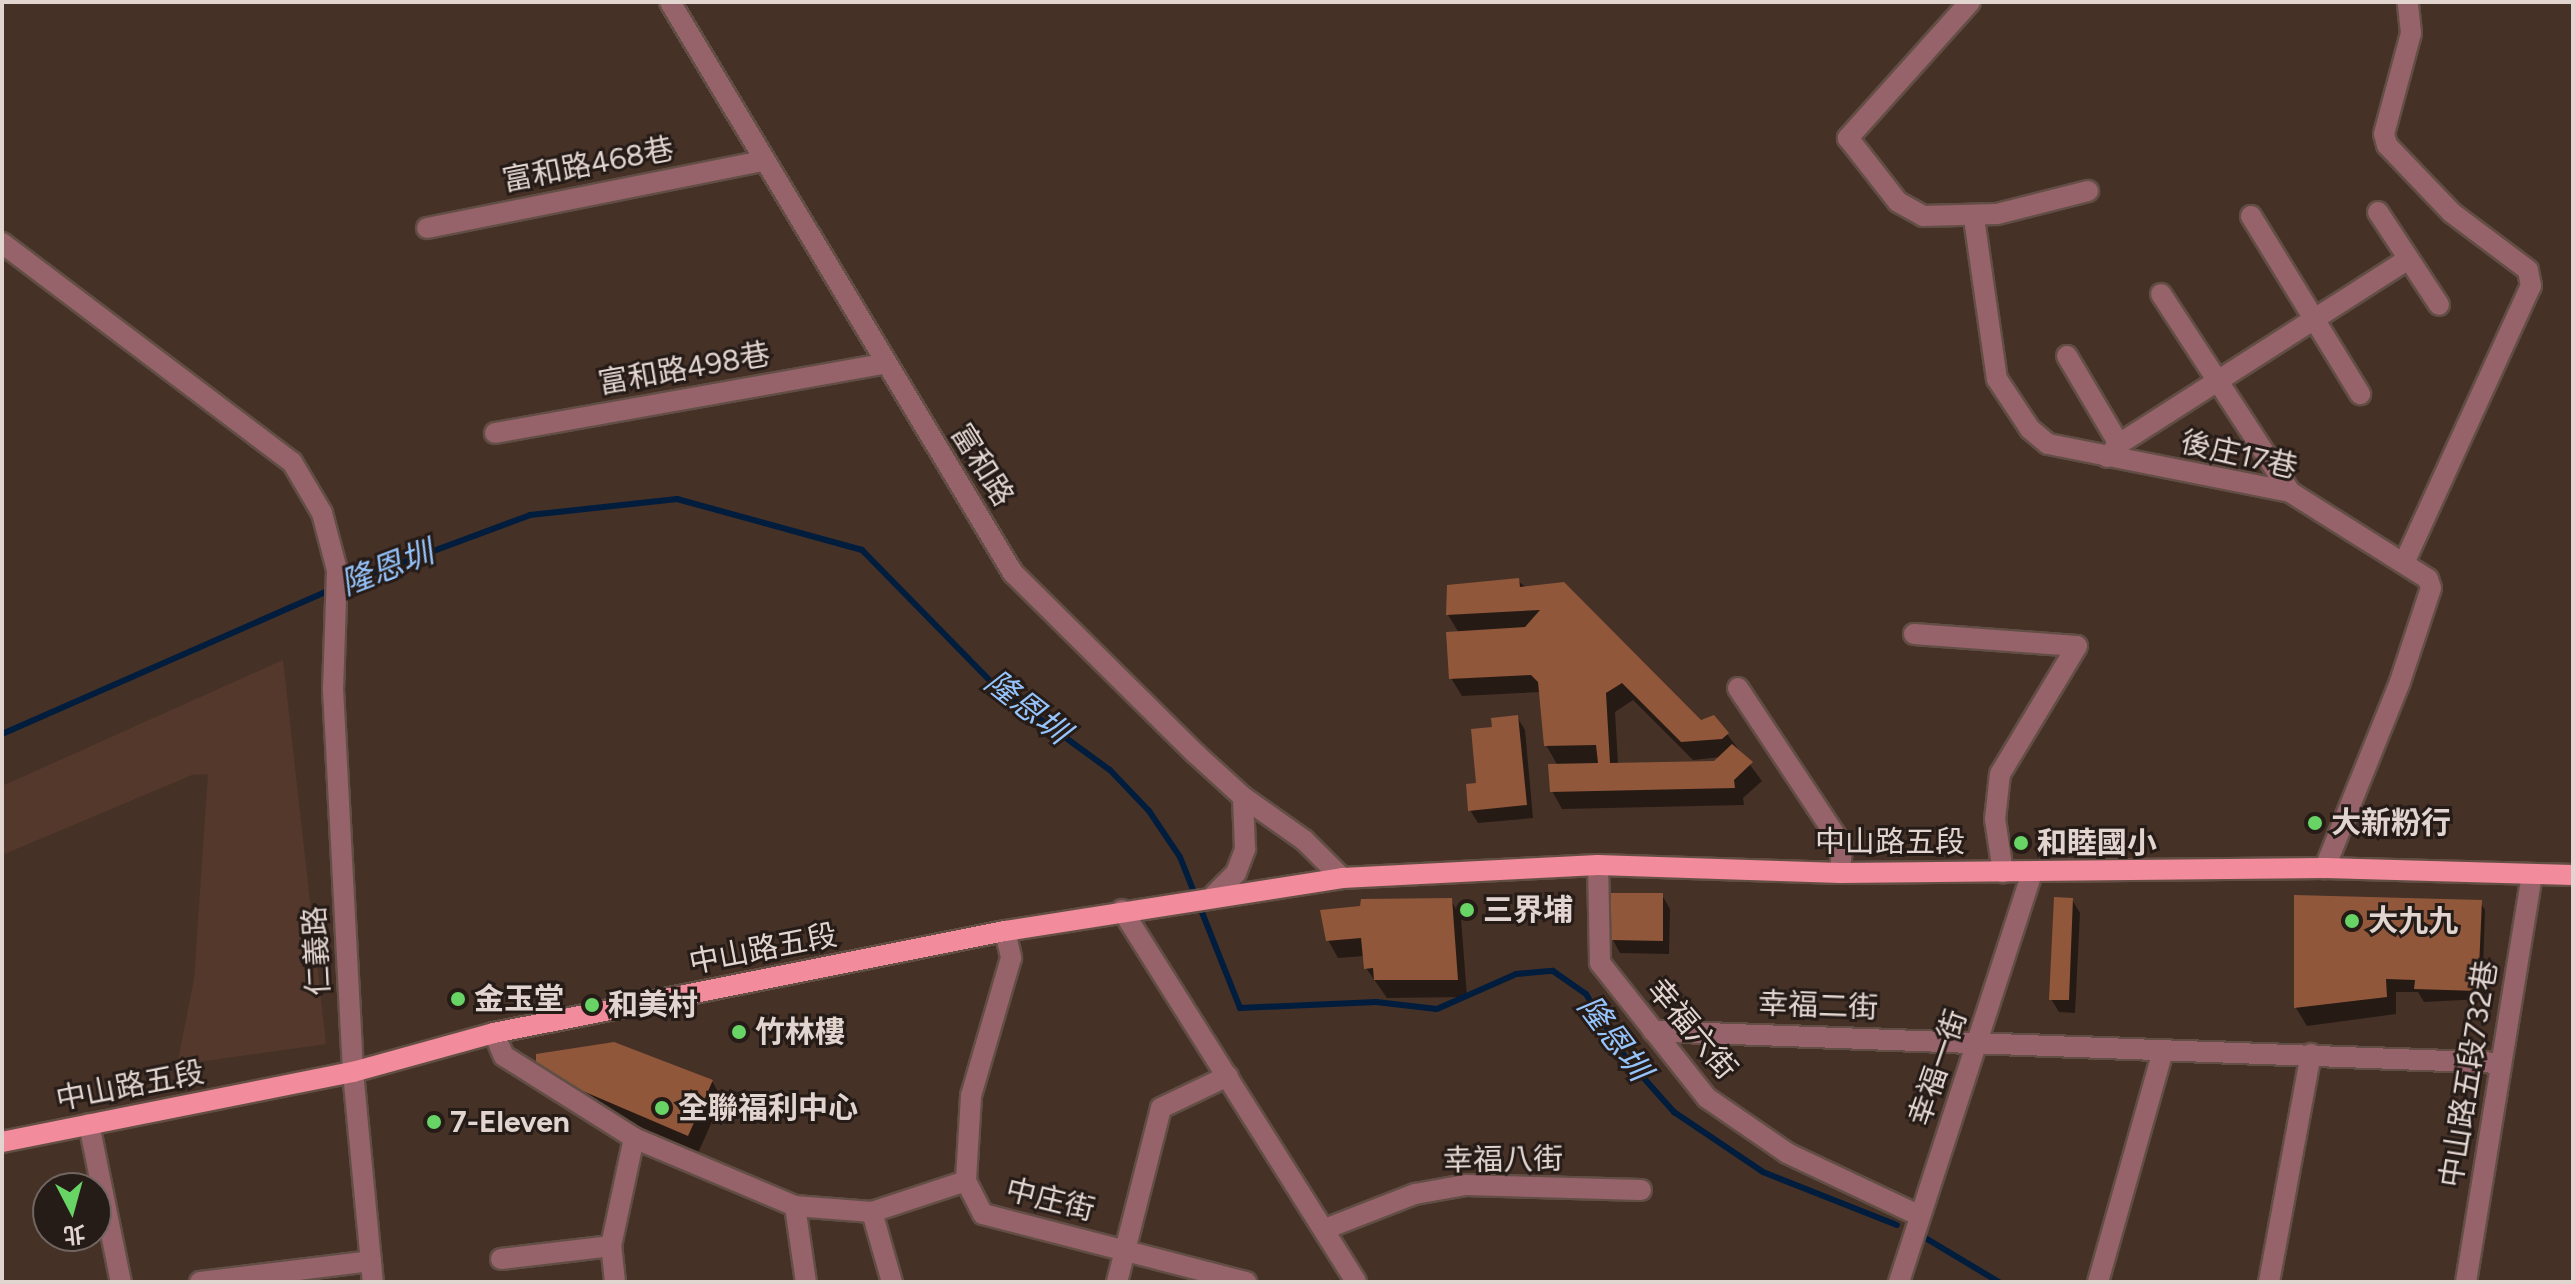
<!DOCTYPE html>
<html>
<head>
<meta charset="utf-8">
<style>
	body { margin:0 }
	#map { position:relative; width:2575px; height:1284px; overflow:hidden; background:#463127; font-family:Figtree,"Noto Sans TC",sans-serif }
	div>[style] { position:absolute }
	.built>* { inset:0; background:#54382b }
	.shadow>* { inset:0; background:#0007 }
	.stream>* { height:6px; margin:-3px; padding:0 3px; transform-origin:3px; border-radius:3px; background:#011d3d }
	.building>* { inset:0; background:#91573a }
	.roads { filter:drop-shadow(2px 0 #624e45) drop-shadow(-2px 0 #624e45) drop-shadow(0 2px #624e45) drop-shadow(0 -2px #624e45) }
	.minor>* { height:20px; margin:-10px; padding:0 10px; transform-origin:10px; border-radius:10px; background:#96636a }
	.major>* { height:20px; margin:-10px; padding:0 10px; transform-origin:10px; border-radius:10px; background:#f28b9b }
	.dots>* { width:22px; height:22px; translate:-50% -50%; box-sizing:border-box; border:4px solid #251b17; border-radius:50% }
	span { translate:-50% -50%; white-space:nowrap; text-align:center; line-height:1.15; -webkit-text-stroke:6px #251b17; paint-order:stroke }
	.street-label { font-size:30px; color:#e2d4ce }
	.poi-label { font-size:30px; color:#e2d4ce; font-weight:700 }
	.left { translate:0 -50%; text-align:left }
	.water-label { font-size:32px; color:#95c3fc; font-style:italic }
	.frame { position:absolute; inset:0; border:4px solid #e2d4ce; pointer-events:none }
	.north { position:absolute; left:32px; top:1172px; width:80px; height:80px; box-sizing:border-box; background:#251b17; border:2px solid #716560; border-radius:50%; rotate:174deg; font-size:22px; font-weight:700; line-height:32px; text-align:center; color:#e2d4ce }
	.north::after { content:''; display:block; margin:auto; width:28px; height:36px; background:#68d465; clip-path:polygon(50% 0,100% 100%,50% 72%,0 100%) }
</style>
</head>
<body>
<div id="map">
	<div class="built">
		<i style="clip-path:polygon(283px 660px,326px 1044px,177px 1065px,194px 979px,208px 774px,192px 775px,2px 855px,2px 786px)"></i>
	</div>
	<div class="shadow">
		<i style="clip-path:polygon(evenodd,1518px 581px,1700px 722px,1727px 734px,1762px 781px,1743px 798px,1744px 805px,1562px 809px,1552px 791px,1558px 766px,1546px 745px,1541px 692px,1462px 696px,1451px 678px,1459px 633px,1448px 615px,1518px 581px,1633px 700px,1693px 760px,1721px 757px,1714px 763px,1618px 764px,1615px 712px,1633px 700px)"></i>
		<i style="clip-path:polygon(1517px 717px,1525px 730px,1533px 818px,1478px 823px,1470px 810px,1478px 785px)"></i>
		<i style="clip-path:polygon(1662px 895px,1670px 909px,1669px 954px,1620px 953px,1613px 940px)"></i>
		<i style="clip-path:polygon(2296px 897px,2480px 902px,2485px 910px,2482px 999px,2424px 1002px,2418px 992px,2396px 992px,2396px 1014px,2307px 1026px,2296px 1008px)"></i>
		<i style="clip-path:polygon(1451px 900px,1461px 918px,1467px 997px,1387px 998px,1366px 968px,1364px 956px,1338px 958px,1328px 940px)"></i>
		<i style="clip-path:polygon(2072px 900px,2080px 913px,2075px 1013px,2059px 1012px,2051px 999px)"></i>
		<i style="clip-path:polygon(538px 1056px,712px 1081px,722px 1099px,698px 1153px,549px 1088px)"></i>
	</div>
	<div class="stream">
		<i style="left:342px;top:585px;width:201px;rotate:-20.4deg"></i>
		<i style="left:530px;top:515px;width:148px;rotate:-6.2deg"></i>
		<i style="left:677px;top:499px;width:192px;rotate:15.4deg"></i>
		<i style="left:862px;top:550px;width:192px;rotate:45.6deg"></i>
		<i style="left:996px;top:687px;width:141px;rotate:36.1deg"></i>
		<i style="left:1110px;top:770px;width:57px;rotate:46.4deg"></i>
		<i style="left:1149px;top:811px;width:55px;rotate:56deg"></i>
		<i style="left:1180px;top:857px;width:162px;rotate:68.3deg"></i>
		<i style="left:1240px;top:1008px;width:136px;rotate:-2.5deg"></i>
		<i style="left:1376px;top:1002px;width:61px;rotate:6.5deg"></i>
		<i style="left:1437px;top:1009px;width:86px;rotate:-23.9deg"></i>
		<i style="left:1516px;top:974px;width:37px;rotate:-5deg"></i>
		<i style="left:1553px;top:971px;width:40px;rotate:34.9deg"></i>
		<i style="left:1586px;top:994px;width:74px;rotate:58.2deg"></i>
		<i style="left:1625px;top:1057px;width:74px;rotate:48.3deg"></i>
		<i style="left:1674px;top:1112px;width:107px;rotate:34deg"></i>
		<i style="left:1763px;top:1172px;width:144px;rotate:21.6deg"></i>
		<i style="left:2px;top:734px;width:360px;rotate:-23.7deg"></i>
		<i style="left:1917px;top:1233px;width:96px;rotate:30.9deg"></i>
	</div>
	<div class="building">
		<i style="clip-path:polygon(1519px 578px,1520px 587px,1564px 582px,1701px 720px,1714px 715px,1729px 733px,1722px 739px,1681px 742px,1622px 683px,1606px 693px,1610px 763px,1714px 761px,1732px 744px,1753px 762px,1734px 780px,1735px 788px,1550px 792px,1548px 764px,1598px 763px,1596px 745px,1544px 746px,1538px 682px,1531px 675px,1449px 679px,1446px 632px,1525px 627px,1540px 610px,1446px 615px,1447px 585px)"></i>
		<i style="clip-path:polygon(1518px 715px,1527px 805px,1468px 811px,1466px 784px,1476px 783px,1471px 729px,1492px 727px,1491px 718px)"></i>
		<i style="clip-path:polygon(1611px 893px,1663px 893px,1663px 941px,1611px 940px)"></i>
		<i style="clip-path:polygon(2294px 895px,2482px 900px,2478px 991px,2414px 989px,2415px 980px,2386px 979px,2387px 997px,2294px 1008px)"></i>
		<i style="clip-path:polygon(2054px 897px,2073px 898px,2069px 1000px,2049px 1000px)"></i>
		<i style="clip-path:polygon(1452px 898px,1458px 980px,1374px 980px,1373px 968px,1364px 969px,1361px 938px,1326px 941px,1320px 910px,1360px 906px,1361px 899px)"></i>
		<i style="clip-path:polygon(614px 1042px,713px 1080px,688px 1136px,536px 1071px,536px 1054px)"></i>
	</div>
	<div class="roads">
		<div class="minor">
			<i style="left:670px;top:2px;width:666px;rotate:59.01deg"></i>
			<i style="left:1013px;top:573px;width:257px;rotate:44.7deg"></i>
			<i style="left:1196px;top:754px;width:64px;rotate:42.5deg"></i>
			<i style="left:1243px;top:797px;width:75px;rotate:35.2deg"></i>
			<i style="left:1304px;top:840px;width:54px;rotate:45deg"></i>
			<i style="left:1970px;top:2px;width:183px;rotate:131.9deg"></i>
			<i style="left:1848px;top:138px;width:81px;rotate:52deg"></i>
			<i style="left:1898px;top:202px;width:29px;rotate:29deg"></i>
			<i style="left:1923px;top:216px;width:74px;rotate:-1.5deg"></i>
			<i style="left:1997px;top:214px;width:94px;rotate:-14.2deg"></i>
			<i style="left:2378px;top:212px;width:111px;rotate:56.7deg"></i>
			<i style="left:2251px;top:216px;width:209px;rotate:58.5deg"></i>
			<i style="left:1974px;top:218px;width:163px;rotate:81.9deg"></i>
			<i style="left:1997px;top:379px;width:60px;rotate:56.6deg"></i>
			<i style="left:2030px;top:429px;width:23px;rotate:40deg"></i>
			<i style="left:2048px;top:444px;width:247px;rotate:11.2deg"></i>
			<i style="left:2290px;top:492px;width:163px;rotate:32.2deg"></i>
			<i style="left:2428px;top:579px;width:9px;rotate:72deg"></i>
			<i style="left:2431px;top:588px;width:99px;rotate:108.3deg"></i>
			<i style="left:2400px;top:682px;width:201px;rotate:112deg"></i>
			<i style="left:427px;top:228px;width:341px;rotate:-11.3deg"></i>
			<i style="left:2px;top:243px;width:363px;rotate:37.1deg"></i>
			<i style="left:292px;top:462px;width:59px;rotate:59.5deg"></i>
			<i style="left:322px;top:513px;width:59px;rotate:75.3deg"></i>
			<i style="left:337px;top:570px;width:119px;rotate:91.9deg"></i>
			<i style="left:333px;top:689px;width:384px;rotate:87deg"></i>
			<i style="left:353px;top:1072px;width:211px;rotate:84.6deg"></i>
			<i style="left:2161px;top:294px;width:236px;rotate:56.9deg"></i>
			<i style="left:2067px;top:356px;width:102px;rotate:59.4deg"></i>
			<i style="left:495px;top:433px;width:395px;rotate:-10.1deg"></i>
			<i style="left:2107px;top:457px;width:18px;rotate:-47deg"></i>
			<i style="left:2119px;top:444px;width:342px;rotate:-32.6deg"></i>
			<i style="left:2404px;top:563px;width:305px;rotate:-65.4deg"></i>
			<i style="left:2531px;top:286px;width:16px;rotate:-101deg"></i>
			<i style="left:2528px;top:270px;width:95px;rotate:-143.1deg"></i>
			<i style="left:2452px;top:213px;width:94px;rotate:-133.7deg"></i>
			<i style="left:2387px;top:145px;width:11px;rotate:-105deg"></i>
			<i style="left:2384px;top:134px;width:105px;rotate:-75deg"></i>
			<i style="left:2411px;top:33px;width:31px;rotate:-96deg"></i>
			<i style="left:1914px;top:634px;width:163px;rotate:4.2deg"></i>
			<i style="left:2077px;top:646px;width:149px;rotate:121deg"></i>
			<i style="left:2000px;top:774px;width:45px;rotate:96.3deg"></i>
			<i style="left:1995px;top:819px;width:54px;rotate:81.4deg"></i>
			<i style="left:1738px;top:688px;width:188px;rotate:56.5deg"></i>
			<i style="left:1842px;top:845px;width:28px;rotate:94deg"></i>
			<i style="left:1598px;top:865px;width:98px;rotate:88.8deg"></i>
			<i style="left:1600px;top:963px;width:172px;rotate:51.6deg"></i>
			<i style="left:1707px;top:1098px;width:97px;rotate:34.5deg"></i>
			<i style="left:1787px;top:1153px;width:145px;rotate:25.3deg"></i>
			<i style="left:1214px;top:895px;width:31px;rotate:-45deg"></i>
			<i style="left:1236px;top:873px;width:26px;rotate:-69deg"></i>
			<i style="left:1245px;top:849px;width:52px;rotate:-92.2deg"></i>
			<i style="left:1122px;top:910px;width:439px;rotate:57.8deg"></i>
			<i style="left:1005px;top:931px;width:28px;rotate:77deg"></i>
			<i style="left:1011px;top:958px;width:144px;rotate:106.2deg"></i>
			<i style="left:971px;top:1096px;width:85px;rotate:93.4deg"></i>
			<i style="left:966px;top:1181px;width:37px;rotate:63deg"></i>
			<i style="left:983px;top:1214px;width:272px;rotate:14.5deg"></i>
			<i style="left:1653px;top:1031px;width:849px;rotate:2.16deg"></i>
			<i style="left:494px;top:1033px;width:25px;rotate:67deg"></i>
			<i style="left:504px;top:1056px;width:154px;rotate:32.2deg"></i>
			<i style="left:634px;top:1138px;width:175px;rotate:22.9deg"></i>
			<i style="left:795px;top:1206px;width:77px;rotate:4.5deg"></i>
			<i style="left:872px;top:1212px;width:99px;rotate:-18.3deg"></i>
			<i style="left:89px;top:1124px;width:161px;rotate:78.6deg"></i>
			<i style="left:795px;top:1206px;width:77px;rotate:81.8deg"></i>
			<i style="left:872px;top:1212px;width:73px;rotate:74.1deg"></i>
			<i style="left:1325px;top:1229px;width:97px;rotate:-21.3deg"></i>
			<i style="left:1415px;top:1194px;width:52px;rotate:-10deg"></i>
			<i style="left:1466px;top:1185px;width:175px;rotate:1.6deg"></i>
			<i style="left:501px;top:1259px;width:111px;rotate:-6.7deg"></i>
			<i style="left:200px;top:1282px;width:172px;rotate:-7deg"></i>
			<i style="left:615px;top:1282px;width:36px;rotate:-96deg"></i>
			<i style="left:611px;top:1246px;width:110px;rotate:-78deg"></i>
			<i style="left:1117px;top:1282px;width:179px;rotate:-75.8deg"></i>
			<i style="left:1161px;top:1108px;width:74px;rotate:-25.5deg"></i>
			<i style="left:1899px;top:1282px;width:430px;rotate:-72deg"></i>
			<i style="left:2098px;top:1282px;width:237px;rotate:-74.3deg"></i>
			<i style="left:2269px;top:1282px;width:232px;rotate:-79.6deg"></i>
			<i style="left:2466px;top:1282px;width:412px;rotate:-80.8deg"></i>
		</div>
		<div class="major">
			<i style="left:2px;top:1142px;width:358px;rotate:-11.3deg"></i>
			<i style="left:353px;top:1072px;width:146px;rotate:-15.5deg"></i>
			<i style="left:494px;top:1033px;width:521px;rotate:-11.29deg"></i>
			<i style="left:1005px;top:931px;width:341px;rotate:-8.9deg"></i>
			<i style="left:1342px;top:878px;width:256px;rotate:-2.9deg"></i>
			<i style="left:1598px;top:865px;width:242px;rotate:1.9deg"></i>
			<i style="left:1840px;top:873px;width:485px;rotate:-0.6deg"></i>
			<i style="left:2325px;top:868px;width:248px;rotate:1.6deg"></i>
		</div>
	</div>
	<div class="dots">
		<i style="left:2315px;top:823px;background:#68d465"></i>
		<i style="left:2021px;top:843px;background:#68d465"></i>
		<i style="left:1467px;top:910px;background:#68d465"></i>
		<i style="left:2352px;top:921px;background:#68d465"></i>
		<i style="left:458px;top:999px;background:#68d465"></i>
		<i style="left:592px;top:1005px;background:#68d465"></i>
		<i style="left:739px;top:1032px;background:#68d465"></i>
		<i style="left:662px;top:1108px;background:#68d465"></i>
		<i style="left:434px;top:1122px;background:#68d465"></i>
	</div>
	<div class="street-label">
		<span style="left:588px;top:165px;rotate:-11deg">富和路468巷</span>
		<span style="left:684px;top:369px;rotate:-10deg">富和路498巷</span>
		<span style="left:2239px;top:455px;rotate:13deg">後庄17巷</span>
		<span style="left:982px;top:465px;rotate:58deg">富和路</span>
		<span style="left:1890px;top:842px">中山路五段</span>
		<span style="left:763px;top:949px;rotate:-11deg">中山路五段</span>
		<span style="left:317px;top:951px;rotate:-93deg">仁義路</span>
		<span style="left:1818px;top:1006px;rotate:2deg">幸福二街</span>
		<span style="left:1692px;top:1029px;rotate:50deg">幸福六街</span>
		<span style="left:1938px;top:1068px;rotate:-71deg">幸福一街</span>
		<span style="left:2469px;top:1074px;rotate:-81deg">中山路五段732巷</span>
		<span style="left:130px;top:1086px;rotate:-11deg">中山路五段</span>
		<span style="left:1503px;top:1160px;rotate:-1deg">幸福八街</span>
		<span style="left:1050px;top:1200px;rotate:14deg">中庄街</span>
	</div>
	<div class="poi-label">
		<span class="left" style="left:2331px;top:823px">大新粉行</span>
		<span class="left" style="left:2037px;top:843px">和睦國小</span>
		<span class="left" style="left:1483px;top:910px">三界埔</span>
		<span class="left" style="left:2368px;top:921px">大九九</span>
		<span class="left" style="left:474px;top:999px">金玉堂</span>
		<span class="left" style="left:608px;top:1005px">和美村</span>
		<span class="left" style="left:755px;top:1032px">竹林樓</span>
		<span class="left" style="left:678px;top:1108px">全聯福利中心</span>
		<span class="left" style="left:450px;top:1122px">7-Eleven</span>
	</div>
	<div class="water-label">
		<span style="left:387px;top:568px;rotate:-21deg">隆恩圳</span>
		<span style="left:1027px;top:707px;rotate:38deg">隆恩圳</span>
		<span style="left:1614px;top:1038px;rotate:53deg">隆恩圳</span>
	</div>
	<div class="frame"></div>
	<div class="north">北</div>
</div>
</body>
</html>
